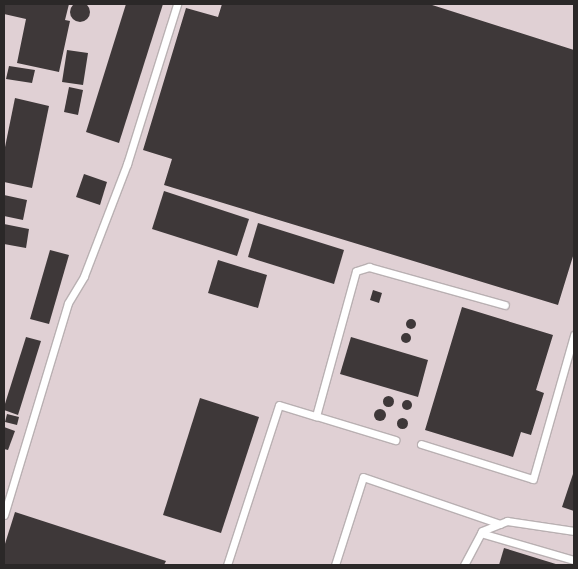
<!DOCTYPE html>
<html>
<head>
<meta charset="utf-8">
<style>
	body { margin:0 }
	#map { position:relative; width:578px; height:569px; overflow:hidden; background:#e6dee0; font-family:Signika,sans-serif }
	div>[style] { position:absolute }
	.built>* { inset:0; background:#e0d0d4 }
	.building>* { inset:0; background:#3e3839 }
	.round { border-radius:50% }
	.roads { filter:drop-shadow(1px 0 #b9b0b2) drop-shadow(-1px 0 #b9b0b2) drop-shadow(0 1px #b9b0b2) drop-shadow(0 -1px #b9b0b2) }
	.lane>* { height:7px; margin:-3.5px; padding:0 3.5px; transform-origin:3.5px; border-radius:3.5px; background:#fff }
	span { translate:-50% -50%; white-space:nowrap; text-align:center; line-height:1.15; -webkit-text-stroke:5px #f4ebed; paint-order:stroke }
	.frame { position:absolute; inset:0; border:5px solid #2b2828; pointer-events:none }
</style>
</head>
<body>
<div id="map">
	<div class="built">
		<i style="clip-path:polygon(4px 4px,574px 4px,574px 565px,4px 565px)"></i>
	</div>
	<div class="building">
		<i class="round" style="left:70px;top:2px;width:20px;height:20px"></i>
		<i style="clip-path:polygon(4px 4px,69px 4px,65px 20px,70px 21px,59px 72px,17px 63px,26px 19px,4px 14px)"></i>
		<i style="clip-path:polygon(126px 4px,163px 4px,119px 143px,86px 132px)"></i>
		<i style="clip-path:polygon(222px 4px,429px 4px,574px 50px,574px 253px,558px 305px,164px 185px,172px 159px,143px 150px,186px 8px,218px 17px)"></i>
		<i style="clip-path:polygon(67px 50px,88px 53px,83px 85px,62px 82px)"></i>
		<i style="clip-path:polygon(9px 66px,35px 70px,32px 83px,6px 79px)"></i>
		<i style="clip-path:polygon(69px 87px,83px 90px,78px 115px,64px 112px)"></i>
		<i style="clip-path:polygon(15px 98px,49px 106px,32px 188px,4px 182px,4px 152px)"></i>
		<i style="clip-path:polygon(84px 174px,107px 182px,100px 205px,76px 197px)"></i>
		<i style="clip-path:polygon(164px 191px,249px 219px,237px 256px,152px 229px)"></i>
		<i style="clip-path:polygon(4px 195px,27px 200px,23px 220px,4px 216px)"></i>
		<i style="clip-path:polygon(258px 223px,344px 250px,334px 284px,248px 257px)"></i>
		<i style="clip-path:polygon(4px 224px,29px 229px,26px 248px,4px 244px)"></i>
		<i style="clip-path:polygon(50px 250px,69px 255px,49px 324px,30px 319px)"></i>
		<i style="clip-path:polygon(218px 260px,267px 275px,258px 308px,208px 293px)"></i>
		<i style="clip-path:polygon(373px 290px,382px 293px,379px 303px,370px 300px)"></i>
		<i style="clip-path:polygon(462px 307px,553px 335px,536px 390px,544px 393px,531px 435px,521px 432px,513px 457px,425px 430px)"></i>
		<i class="round" style="left:406px;top:319px;width:10px;height:10px"></i>
		<i class="round" style="left:401px;top:333px;width:10px;height:10px"></i>
		<i style="clip-path:polygon(26px 337px,41px 341px,18px 415px,4px 410px,4px 407px)"></i>
		<i style="clip-path:polygon(351px 337px,428px 360px,418px 397px,340px 374px)"></i>
		<i class="round" style="left:382.5px;top:395.5px;width:11px;height:11px"></i>
		<i style="clip-path:polygon(200px 398px,259px 417px,221px 533px,163px 515px)"></i>
		<i class="round" style="left:402px;top:400px;width:10px;height:10px"></i>
		<i class="round" style="left:374px;top:409px;width:12px;height:12px"></i>
		<i style="clip-path:polygon(7px 414px,19px 417px,17px 425px,5px 422px)"></i>
		<i class="round" style="left:396.5px;top:417.5px;width:11px;height:11px"></i>
		<i style="clip-path:polygon(4px 427px,15px 431px,8px 450px,4px 449px)"></i>
		<i style="clip-path:polygon(574px 471px,574px 511px,562px 507px)"></i>
		<i style="clip-path:polygon(15px 512px,166px 561px,164px 565px,4px 565px,4px 547px)"></i>
		<i style="clip-path:polygon(504px 548px,559px 565px,499px 565px)"></i>
	</div>
	<div class="roads">
		<div class="lane">
			<i style="left:316px;top:416px;width:83px;rotate:16.9deg"></i>
			<i style="left:421px;top:444px;width:117px;rotate:17.4deg"></i>
			<i style="left:533px;top:479px;width:150px;rotate:-74.1deg"></i>
			<i style="left:4px;top:515px;width:221px;rotate:-73.2deg"></i>
			<i style="left:68px;top:303px;width:31px;rotate:-59deg"></i>
			<i style="left:84px;top:276px;width:120px;rotate:-69deg"></i>
			<i style="left:127px;top:164px;width:168px;rotate:-72.6deg"></i>
			<i style="left:481px;top:533px;width:97px;rotate:16.2deg"></i>
			<i style="left:227px;top:565px;width:168px;rotate:-72deg"></i>
			<i style="left:279px;top:405px;width:39px;rotate:17deg"></i>
			<i style="left:316px;top:416px;width:150px;rotate:-74.6deg"></i>
			<i style="left:356px;top:271px;width:14px;rotate:-17deg"></i>
			<i style="left:369px;top:267px;width:141px;rotate:15.6deg"></i>
			<i style="left:335px;top:565px;width:92px;rotate:-72.3deg"></i>
			<i style="left:363px;top:477px;width:145px;rotate:18.9deg"></i>
			<i style="left:464px;top:565px;width:38px;rotate:-62deg"></i>
			<i style="left:482px;top:531px;width:27px;rotate:-22deg"></i>
			<i style="left:507px;top:521px;width:68px;rotate:8.5deg"></i>
		</div>
	</div>
	<div class="frame"></div>
</div>
</body>
</html>
